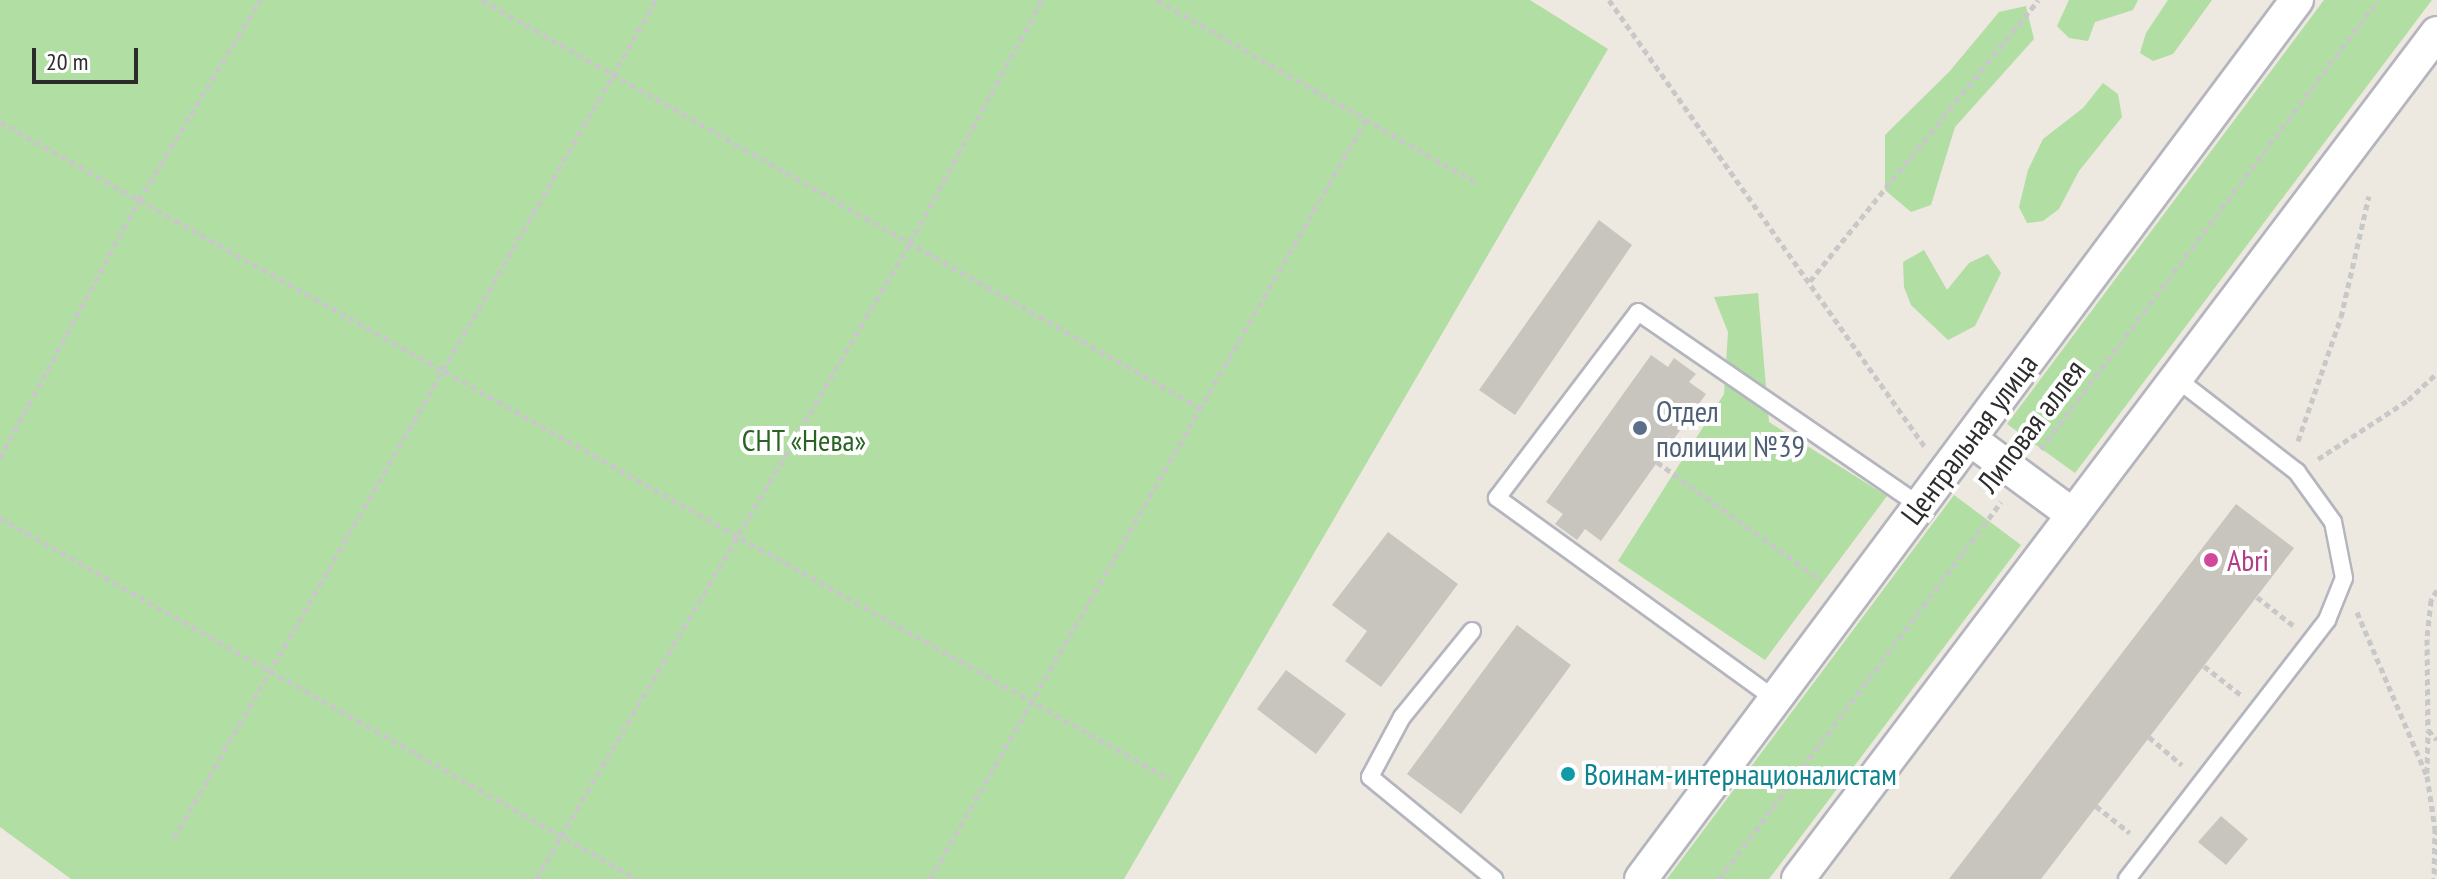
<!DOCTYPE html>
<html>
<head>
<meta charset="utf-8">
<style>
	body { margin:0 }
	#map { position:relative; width:2437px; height:879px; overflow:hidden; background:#ede8e0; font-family:"PT Sans Narrow",sans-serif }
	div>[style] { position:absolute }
	.green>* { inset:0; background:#b1dea2 }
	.building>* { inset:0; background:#c8c5bf }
	.path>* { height:5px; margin-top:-2.5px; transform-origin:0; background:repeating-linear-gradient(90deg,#c8c8c8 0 6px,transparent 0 10px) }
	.roads { filter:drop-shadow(2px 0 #b4b5be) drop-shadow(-2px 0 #b4b5be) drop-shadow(0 2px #b4b5be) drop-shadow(0 -2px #b4b5be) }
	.service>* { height:16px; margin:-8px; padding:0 8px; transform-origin:8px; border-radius:8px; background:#fff }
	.minor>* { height:32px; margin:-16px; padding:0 16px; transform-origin:16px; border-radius:16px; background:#fff }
	.dots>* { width:22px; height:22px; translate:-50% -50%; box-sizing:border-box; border:4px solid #fff; border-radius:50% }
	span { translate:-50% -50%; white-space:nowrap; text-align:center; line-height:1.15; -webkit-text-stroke:8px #fff; paint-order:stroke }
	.service-label { font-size:30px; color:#4e5e75 }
	.left { translate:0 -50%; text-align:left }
	.street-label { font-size:30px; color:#2c2c2c }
	.park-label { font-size:30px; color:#296422 }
	.hotel-label { font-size:30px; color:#b23c85 }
	.culture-label { font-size:30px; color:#0d838f }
	.scale { position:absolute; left:32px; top:48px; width:106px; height:36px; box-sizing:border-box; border:4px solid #2c2c2c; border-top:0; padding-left:10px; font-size:24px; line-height:28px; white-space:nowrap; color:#2c2c2c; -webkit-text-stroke:6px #fff; paint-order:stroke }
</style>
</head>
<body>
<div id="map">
	<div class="green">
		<i style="clip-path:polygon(0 0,1530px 0,1608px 49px,1124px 879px,71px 879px,0 827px)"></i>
		<i style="clip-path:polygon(2069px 0,2138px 0,2133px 10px,2095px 22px,2088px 41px,2069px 38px,2057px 26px)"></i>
		<i style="clip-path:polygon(2168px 0,2212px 0,2173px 54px,2153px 61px,2140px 53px,2146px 33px)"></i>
		<i style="clip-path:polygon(2324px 0,2432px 0,2075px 473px,2007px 424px)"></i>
		<i style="clip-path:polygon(2026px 6px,2034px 39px,1955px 127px,1931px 205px,1911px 212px,1885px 190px,1885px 135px,1949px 72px,1999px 12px)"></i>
		<i style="clip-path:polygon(2103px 83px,2118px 94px,2122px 117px,2079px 171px,2059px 209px,2043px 221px,2027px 223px,2019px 207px,2028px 170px,2043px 139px,2083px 108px)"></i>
		<i style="clip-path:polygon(1924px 250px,1947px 290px,1969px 263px,1988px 254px,2001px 273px,1975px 326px,1948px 340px,1911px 305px,1904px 287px,1903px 262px)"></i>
		<i style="clip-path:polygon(1758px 293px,1769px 422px,1887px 496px,1765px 660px,1618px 561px,1724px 394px,1728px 332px,1714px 297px)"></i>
		<i style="clip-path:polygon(1954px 495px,2021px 545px,1769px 879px,1667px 879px)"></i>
	</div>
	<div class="building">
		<i style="clip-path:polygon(1599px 220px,1632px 245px,1515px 415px,1479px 390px)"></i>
		<i style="clip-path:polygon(1651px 355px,1668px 367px,1674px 358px,1696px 374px,1689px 382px,1706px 394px,1601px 541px,1585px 529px,1577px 540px,1555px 524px,1563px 514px,1546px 502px)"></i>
		<i style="clip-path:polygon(2236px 504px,2294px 548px,2041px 879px,1949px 879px)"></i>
		<i style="clip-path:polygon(1388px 532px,1458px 584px,1381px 687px,1345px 661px,1367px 631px,1332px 605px)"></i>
		<i style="clip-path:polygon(1517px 625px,1571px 665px,1461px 814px,1407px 774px)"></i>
		<i style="clip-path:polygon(1286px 670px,1346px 714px,1316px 754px,1257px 709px)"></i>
		<i style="clip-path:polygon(2221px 816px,2248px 839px,2226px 865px,2198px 842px)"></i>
	</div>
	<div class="path">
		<i style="left:482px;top:0;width:828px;rotate:29.6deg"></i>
		<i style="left:1157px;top:0;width:370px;rotate:29.8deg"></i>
		<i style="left:1609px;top:0;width:547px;rotate:54.74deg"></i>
		<i style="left:0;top:122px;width:1342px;rotate:29.32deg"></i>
		<i style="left:1810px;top:281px;width:362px;rotate:-50.9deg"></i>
		<i style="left:2298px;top:441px;width:131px;rotate:-70.9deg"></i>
		<i style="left:2341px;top:317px;width:124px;rotate:-77deg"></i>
		<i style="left:2041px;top:449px;width:561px;rotate:-53.11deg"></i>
		<i style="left:0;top:458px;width:293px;rotate:-61.7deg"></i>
		<i style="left:139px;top:200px;width:234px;rotate:-58.8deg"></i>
		<i style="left:2318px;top:459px;width:108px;rotate:-33.2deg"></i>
		<i style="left:2408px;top:400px;width:40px;rotate:-43deg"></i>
		<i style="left:1657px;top:462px;width:203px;rotate:35.8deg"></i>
		<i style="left:0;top:518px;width:732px;rotate:29.54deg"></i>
		<i style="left:2437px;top:590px;width:12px;rotate:121deg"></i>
		<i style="left:2431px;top:600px;width:39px;rotate:96deg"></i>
		<i style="left:2427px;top:639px;width:91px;rotate:89.4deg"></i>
		<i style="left:2428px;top:730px;width:13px;rotate:48deg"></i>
		<i style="left:2257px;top:597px;width:47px;rotate:38.1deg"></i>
		<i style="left:2357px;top:612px;width:178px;rotate:66.9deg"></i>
		<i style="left:2427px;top:776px;width:53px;rotate:81.3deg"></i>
		<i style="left:2435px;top:828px;width:51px;rotate:91.1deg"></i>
		<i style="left:2204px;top:666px;width:47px;rotate:38.1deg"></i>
		<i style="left:2149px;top:737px;width:43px;rotate:40.3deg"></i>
		<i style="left:2427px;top:773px;width:42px;rotate:-88.6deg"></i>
		<i style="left:2096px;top:806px;width:43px;rotate:38.5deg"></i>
		<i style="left:174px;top:838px;width:967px;rotate:-60.09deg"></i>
		<i style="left:536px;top:879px;width:738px;rotate:-59.54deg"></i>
		<i style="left:910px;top:243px;width:277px;rotate:-61.5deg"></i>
		<i style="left:930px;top:879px;width:875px;rotate:-60.13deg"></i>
		<i style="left:1719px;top:879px;width:471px;rotate:-53.2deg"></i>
	</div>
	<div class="roads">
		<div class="service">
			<i style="left:1472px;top:631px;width:111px;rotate:129.1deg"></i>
			<i style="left:1402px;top:717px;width:68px;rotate:118.1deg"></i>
			<i style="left:1370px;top:777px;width:161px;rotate:39.4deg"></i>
			<i style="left:1775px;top:699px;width:343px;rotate:-144.1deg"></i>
			<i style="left:1497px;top:498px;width:233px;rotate:-52.8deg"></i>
			<i style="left:1638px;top:312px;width:342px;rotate:34.5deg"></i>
			<i style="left:2127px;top:879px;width:327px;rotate:-52.3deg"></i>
			<i style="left:2327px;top:620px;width:45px;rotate:-68deg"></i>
			<i style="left:2344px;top:578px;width:57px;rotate:-101.1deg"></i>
			<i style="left:2333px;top:522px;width:62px;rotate:-125.8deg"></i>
			<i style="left:2297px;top:472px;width:153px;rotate:-142.2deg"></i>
		</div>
		<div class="minor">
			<i style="left:1970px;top:439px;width:128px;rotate:36.4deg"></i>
			<i style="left:1641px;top:879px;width:1097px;rotate:-53.27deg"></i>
			<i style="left:1798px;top:879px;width:1060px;rotate:-52.94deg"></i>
		</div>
	</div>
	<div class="dots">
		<i style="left:1640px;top:428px;background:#5c6f8a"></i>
		<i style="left:2211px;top:560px;background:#d1479c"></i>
		<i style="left:1568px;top:774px;background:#0f9aa8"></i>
	</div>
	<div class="service-label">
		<span class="left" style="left:1656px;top:428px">Отдел<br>полиции №39</span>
	</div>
	<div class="street-label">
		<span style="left:2031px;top:426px;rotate:-53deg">Липовая аллея</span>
		<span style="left:1969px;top:439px;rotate:-53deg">Центральная улица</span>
	</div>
	<div class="park-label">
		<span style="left:804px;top:440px">СНТ «Нева»</span>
	</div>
	<div class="hotel-label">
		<span class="left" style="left:2227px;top:560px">Abri</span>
	</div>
	<div class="culture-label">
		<span class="left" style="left:1584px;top:774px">Воинам-интернационалистам</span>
	</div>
	<div class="scale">20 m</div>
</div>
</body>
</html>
